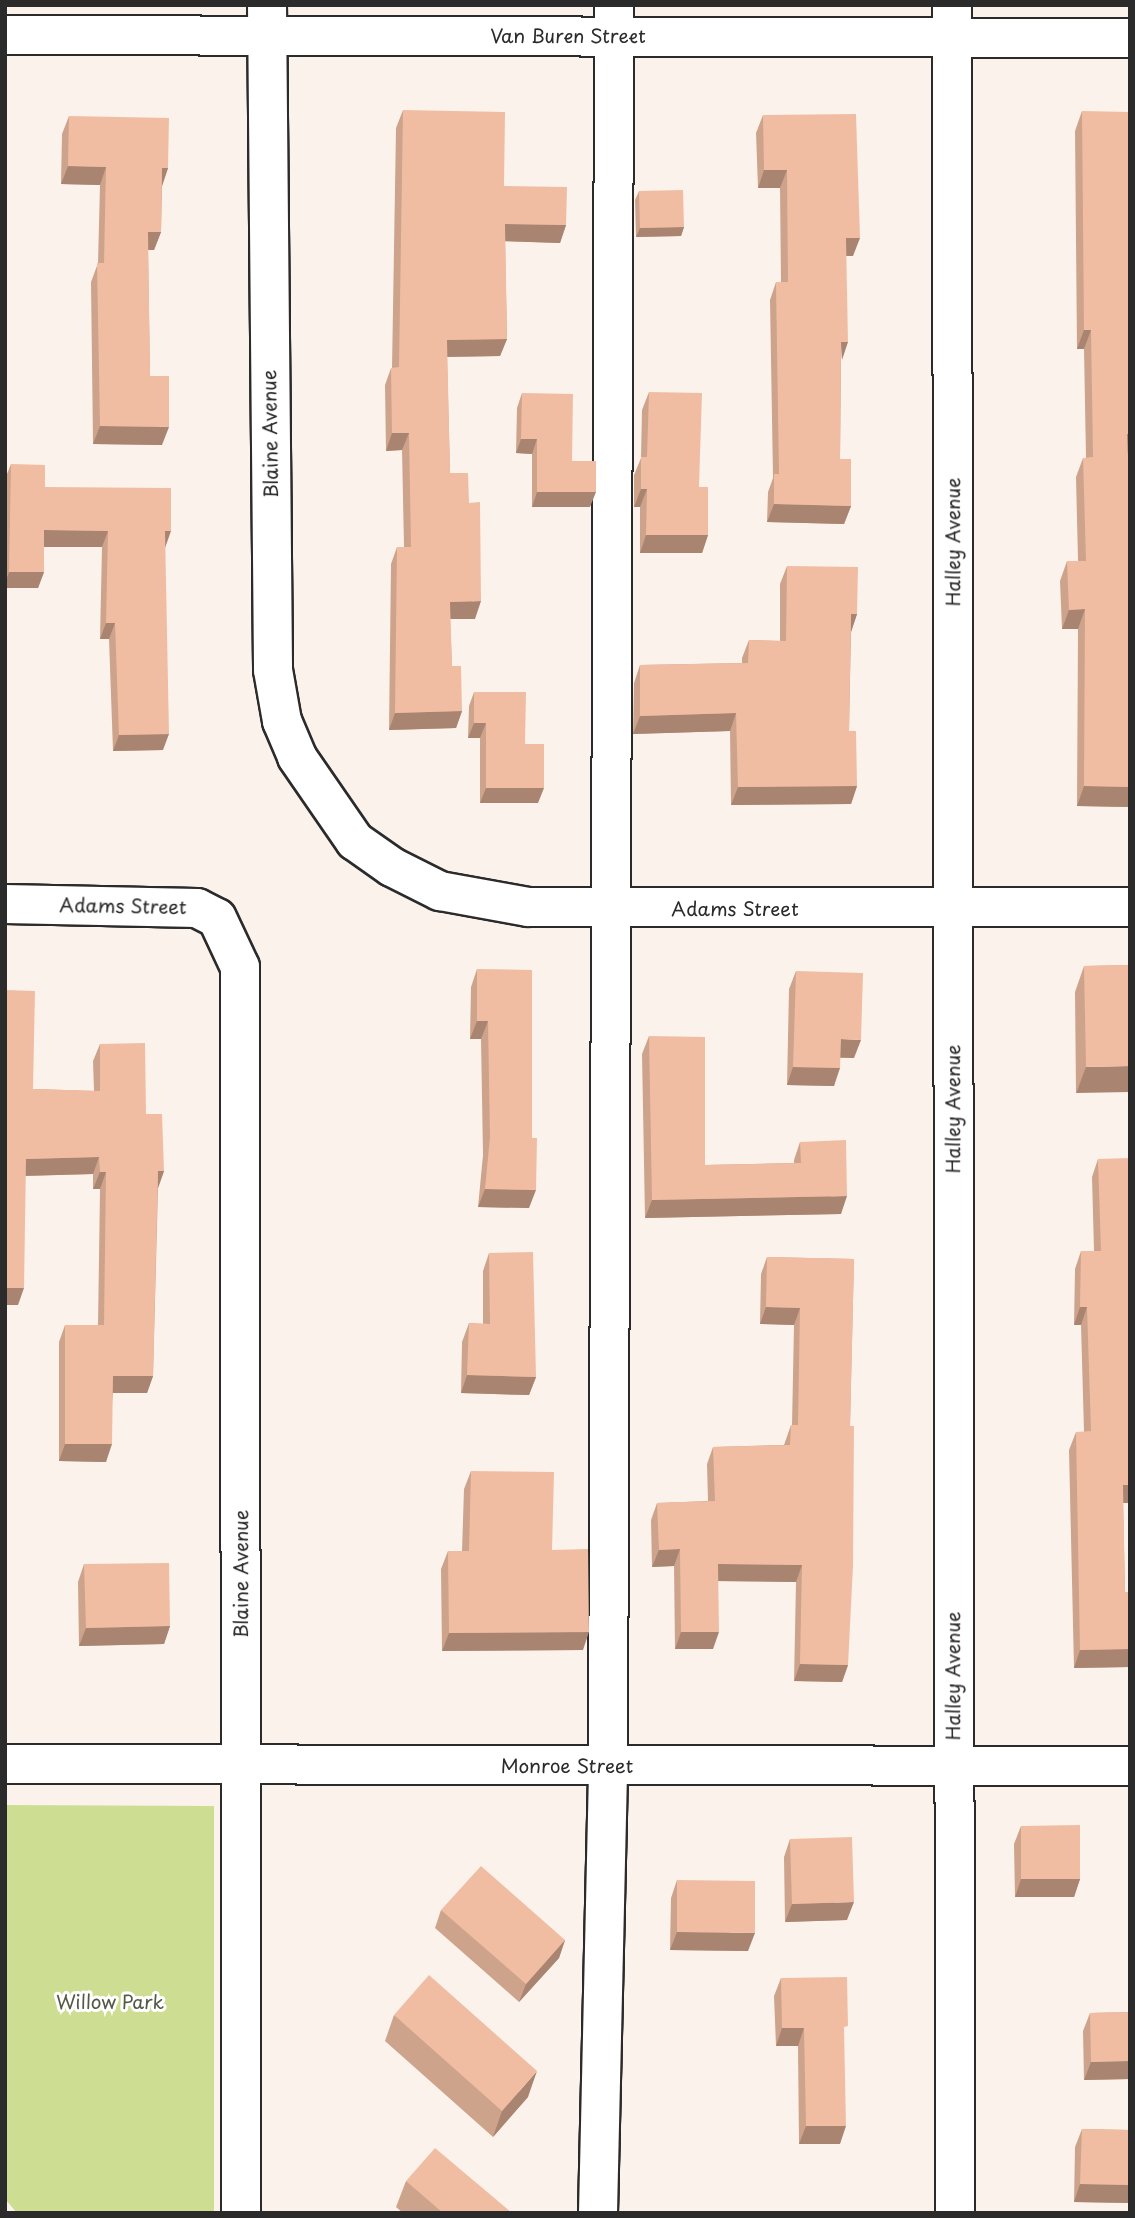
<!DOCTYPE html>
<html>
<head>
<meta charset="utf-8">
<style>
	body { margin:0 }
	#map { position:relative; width:1135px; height:2218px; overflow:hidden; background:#fcf2ec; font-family:"Playpen Sans",sans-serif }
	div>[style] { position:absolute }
	.green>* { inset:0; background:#cdde92 }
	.roads { filter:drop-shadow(2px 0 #2b2b2b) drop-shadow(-2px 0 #2b2b2b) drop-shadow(0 2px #2b2b2b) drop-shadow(0 -2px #2b2b2b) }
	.minor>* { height:38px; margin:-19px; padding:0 19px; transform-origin:19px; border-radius:19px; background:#fff }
	.wall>* { inset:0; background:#cea38b }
	.shaded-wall>* { inset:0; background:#a88471 }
	.building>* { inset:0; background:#f0bda2 }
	span { translate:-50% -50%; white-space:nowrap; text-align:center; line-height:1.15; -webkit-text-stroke:6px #fff; paint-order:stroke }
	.street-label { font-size:19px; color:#2b2b2b }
	.park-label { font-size:19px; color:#545845 }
	.frame { position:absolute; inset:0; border:7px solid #2b2b2b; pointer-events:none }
</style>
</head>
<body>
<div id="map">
	<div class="green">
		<i style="clip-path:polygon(5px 1805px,214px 1806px,214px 2213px,17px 2213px,5px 2199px)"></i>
	</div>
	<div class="roads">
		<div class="minor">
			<i style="left:267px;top:5px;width:665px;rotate:89.48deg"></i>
			<i style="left:273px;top:670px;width:52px;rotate:80deg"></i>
			<i style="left:282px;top:721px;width:39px;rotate:67deg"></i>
			<i style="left:297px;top:757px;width:102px;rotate:55.4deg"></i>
			<i style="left:355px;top:841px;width:45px;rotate:35.1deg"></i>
			<i style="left:392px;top:867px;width:54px;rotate:26.6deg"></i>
			<i style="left:440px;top:891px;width:89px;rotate:10.3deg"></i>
			<i style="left:528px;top:907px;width:602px"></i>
			<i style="left:952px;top:5px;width:2208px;rotate:89.92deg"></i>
			<i style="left:5px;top:35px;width:1125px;rotate:0.15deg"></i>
			<i style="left:5px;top:904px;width:192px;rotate:1.2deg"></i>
			<i style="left:197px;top:908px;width:22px;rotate:27deg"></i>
			<i style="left:217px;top:918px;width:54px;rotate:64.9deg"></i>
			<i style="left:240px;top:967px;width:1246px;rotate:89.95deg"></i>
			<i style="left:5px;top:1764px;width:1125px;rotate:0.1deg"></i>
			<i style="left:598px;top:2213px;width:447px;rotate:-88.7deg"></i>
			<i style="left:608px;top:1766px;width:1761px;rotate:-89.8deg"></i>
		</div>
	</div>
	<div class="wall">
		<i style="clip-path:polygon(403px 110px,504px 186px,566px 225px,560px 243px,505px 241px,507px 339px,500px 356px,447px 357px,450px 473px,475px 619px,450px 619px,452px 666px,462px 711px,456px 728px,389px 730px,391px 564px,397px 547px,404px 547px,402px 450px,386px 451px,385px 385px,391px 368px,392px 368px,396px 128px)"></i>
		<i style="clip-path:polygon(1082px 111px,1128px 453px,1130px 807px,1077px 806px,1078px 629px,1062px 629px,1060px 581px,1067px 561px,1078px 561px,1076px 477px,1083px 458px,1086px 458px,1084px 349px,1077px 349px,1075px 131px)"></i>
		<i style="clip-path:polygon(763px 115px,853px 256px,846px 256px,841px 360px,840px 459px,851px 506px,844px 524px,767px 522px,768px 492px,773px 478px,770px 300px,776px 282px,781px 282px,780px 188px,758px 188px,756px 133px)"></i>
		<i style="clip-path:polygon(69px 116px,168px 168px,162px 186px,161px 232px,154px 250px,148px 250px,150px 376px,162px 445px,93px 444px,91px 282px,98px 263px,100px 185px,61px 184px,62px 134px)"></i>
		<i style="clip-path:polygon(639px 191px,684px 227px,681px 236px,636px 237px,635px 200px)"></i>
		<i style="clip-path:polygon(649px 392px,699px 487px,708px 535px,702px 553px,640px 553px,640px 507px,634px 507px,634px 475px,641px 458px,642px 410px)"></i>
		<i style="clip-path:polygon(522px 393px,572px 461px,590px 507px,532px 507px,532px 454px,516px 453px,517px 408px)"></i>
		<i style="clip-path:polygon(11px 464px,45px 487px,165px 547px,163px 750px,113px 751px,109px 639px,100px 639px,102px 547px,44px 547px,44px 572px,38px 588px,5px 588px,5px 479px)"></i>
		<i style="clip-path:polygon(787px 566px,857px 614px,851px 632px,849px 731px,857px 786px,851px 804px,731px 805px,730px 731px,633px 734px,634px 683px,640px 665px,742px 663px,742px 658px,749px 640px,780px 641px,780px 584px)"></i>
		<i style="clip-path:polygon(474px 692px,525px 744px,538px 803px,480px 803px,480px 738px,468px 738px,469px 706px)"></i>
		<i style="clip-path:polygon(1130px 965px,1076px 1093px,1075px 992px,1084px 966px)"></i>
		<i style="clip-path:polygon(477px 969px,532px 1138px,529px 1208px,478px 1207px,483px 1155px,481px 1039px,470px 1039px,471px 987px)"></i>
		<i style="clip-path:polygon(796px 971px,854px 1058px,840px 1058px,834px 1086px,787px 1085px,789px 989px)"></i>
		<i style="clip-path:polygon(5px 990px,33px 1089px,94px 1091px,93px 1061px,100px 1044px,146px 1114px,164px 1171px,158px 1188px,153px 1376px,147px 1393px,113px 1393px,106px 1462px,59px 1461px,59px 1342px,65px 1325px,98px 1325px,100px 1189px,93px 1189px,93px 1174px,25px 1176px,18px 1305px,5px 1305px)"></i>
		<i style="clip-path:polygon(649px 1036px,705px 1165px,794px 1163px,794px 1160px,800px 1142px,841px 1214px,645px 1218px,642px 1054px)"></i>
		<i style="clip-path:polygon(1098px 1159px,1130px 1503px,1123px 1503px,1125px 1592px,1130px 1592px,1130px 1667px,1074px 1668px,1069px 1450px,1076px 1432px,1084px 1432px,1081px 1325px,1074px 1325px,1075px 1269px,1081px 1251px,1094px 1251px,1092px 1177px)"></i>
		<i style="clip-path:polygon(489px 1253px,536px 1377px,529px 1395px,461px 1393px,462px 1342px,469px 1323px,483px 1324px,483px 1271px)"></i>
		<i style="clip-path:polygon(767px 1257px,854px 1259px,850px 1426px,848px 1665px,842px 1682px,794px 1681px,796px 1582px,718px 1581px,713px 1649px,675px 1649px,674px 1566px,652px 1567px,651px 1520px,657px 1503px,708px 1501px,707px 1464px,713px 1447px,784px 1445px,791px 1425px,792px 1425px,794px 1325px,760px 1324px,761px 1274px)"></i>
		<i style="clip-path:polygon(471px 1471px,552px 1550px,583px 1650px,442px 1651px,441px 1569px,448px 1551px,462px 1551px,464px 1489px)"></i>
		<i style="clip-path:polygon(84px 1564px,170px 1626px,164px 1644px,79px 1646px,78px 1582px)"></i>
		<i style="clip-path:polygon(1021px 1826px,1080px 1879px,1074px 1897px,1015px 1897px,1014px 1844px)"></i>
		<i style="clip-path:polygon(790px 1839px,847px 1920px,785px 1922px,784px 1857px)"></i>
		<i style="clip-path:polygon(677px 1880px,748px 1951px,670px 1950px,671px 1898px)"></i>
		<i style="clip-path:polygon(441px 1910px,565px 1940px,559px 1958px,519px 2002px,435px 1928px)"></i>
		<i style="clip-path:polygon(781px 1978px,844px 2037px,840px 2144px,799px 2144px,798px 2046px,776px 2046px,774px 1996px)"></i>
		<i style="clip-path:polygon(1130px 2012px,1130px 2079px,1084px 2080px,1083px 2031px,1090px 2013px)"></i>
		<i style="clip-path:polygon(394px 2015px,528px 2097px,493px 2137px,385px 2041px)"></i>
		<i style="clip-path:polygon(1082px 2129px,1130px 2130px,1130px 2203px,1074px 2202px,1075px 2147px)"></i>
		<i style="clip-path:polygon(406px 2181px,512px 2213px,403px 2213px,396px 2207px)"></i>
	</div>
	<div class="shaded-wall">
		<i style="clip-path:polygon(68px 166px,106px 167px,100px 185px,61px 184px)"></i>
		<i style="clip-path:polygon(162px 168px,168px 168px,162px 186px)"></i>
		<i style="clip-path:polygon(764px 170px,787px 170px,780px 188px,758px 188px)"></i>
		<i style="clip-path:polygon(505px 224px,566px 225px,560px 243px,498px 241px)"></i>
		<i style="clip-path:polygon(684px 227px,681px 236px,636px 237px,640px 228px)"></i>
		<i style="clip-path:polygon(148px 232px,161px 232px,154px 250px,142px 250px)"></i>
		<i style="clip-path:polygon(846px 238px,860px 238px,853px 256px,839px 256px)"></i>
		<i style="clip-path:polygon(1084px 330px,1091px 330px,1084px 349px,1077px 349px)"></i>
		<i style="clip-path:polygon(507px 339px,500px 356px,440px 357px,447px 340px)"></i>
		<i style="clip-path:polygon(841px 342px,848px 342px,842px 360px)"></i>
		<i style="clip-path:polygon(100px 426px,169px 427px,162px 445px,93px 444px)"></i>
		<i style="clip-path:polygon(392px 433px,409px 433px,402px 450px,386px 451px)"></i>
		<i style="clip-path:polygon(1127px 434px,1130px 434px,1130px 453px,1120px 453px)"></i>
		<i style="clip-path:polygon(521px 439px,537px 439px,532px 454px,516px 453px)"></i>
		<i style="clip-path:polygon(641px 489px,647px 489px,640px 507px,634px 507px)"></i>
		<i style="clip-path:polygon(537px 492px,596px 492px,590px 507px,532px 507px)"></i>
		<i style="clip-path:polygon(774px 504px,851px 506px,844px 524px,767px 522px)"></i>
		<i style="clip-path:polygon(44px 530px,108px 531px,102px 547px,38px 547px)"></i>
		<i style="clip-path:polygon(165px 531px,171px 531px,165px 548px)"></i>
		<i style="clip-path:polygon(646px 535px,708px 535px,702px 553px,640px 553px)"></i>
		<i style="clip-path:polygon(9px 572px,44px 572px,38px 588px,5px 588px,5px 583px)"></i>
		<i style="clip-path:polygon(481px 601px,475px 619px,443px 619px,450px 602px)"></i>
		<i style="clip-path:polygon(1085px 609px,1078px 629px,1062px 629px,1069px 610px)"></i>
		<i style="clip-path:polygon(851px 614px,857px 614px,851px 632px)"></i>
		<i style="clip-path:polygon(106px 623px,115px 623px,109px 639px,100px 639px)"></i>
		<i style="clip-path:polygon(462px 711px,456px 728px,389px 730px,395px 713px)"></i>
		<i style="clip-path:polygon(736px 713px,730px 731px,633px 734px,640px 716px)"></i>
		<i style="clip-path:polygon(474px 723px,486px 723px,480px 738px,468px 738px)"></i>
		<i style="clip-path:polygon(169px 734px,163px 750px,113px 751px,119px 735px)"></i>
		<i style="clip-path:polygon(857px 786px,851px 804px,731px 805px,738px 787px)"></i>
		<i style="clip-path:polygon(1084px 786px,1130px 787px,1130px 807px,1077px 806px)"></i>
		<i style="clip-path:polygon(486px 788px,544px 788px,538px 803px,480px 803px)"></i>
		<i style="clip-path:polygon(477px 1021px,488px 1021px,481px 1039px,470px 1039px)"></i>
		<i style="clip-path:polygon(841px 1039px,861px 1040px,854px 1058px,835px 1057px)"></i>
		<i style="clip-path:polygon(1130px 1066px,1130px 1092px,1076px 1093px,1086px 1067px)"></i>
		<i style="clip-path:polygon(793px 1067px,840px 1068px,834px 1086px,787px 1085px)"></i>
		<i style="clip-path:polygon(99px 1157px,93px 1174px,19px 1176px,26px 1159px)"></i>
		<i style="clip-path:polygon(158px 1171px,164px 1171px,158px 1188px)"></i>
		<i style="clip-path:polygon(100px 1172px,106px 1172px,100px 1189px,93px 1189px)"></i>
		<i style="clip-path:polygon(485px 1189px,536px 1190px,529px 1208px,478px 1207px)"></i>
		<i style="clip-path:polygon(847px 1196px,841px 1214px,645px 1218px,652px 1200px)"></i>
		<i style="clip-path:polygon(5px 1288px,24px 1288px,18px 1305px,5px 1305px)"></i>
		<i style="clip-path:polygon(766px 1307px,800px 1308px,794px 1325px,760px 1324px)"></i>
		<i style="clip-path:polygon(1080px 1307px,1087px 1307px,1081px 1325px,1074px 1325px)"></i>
		<i style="clip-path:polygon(467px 1375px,536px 1377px,529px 1395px,461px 1393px)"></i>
		<i style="clip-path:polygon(113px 1376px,153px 1376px,147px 1393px,107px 1393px)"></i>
		<i style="clip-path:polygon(65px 1444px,112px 1444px,106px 1462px,59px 1461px)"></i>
		<i style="clip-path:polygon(1123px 1485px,1130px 1485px,1130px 1503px,1116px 1503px)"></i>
		<i style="clip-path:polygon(680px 1549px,674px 1566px,652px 1567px,659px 1550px)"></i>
		<i style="clip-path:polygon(718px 1564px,802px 1565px,796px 1582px,711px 1581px)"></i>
		<i style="clip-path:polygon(170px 1626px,164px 1644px,79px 1646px,86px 1628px)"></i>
		<i style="clip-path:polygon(589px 1632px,583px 1650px,442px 1651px,449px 1633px)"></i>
		<i style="clip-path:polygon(681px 1632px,719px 1632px,713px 1649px,675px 1649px)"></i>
		<i style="clip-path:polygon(1130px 1649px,1130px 1667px,1074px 1668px,1080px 1650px)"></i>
		<i style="clip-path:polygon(800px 1664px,848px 1665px,842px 1682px,794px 1681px)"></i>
		<i style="clip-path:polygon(1021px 1879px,1080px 1879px,1074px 1897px,1015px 1897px)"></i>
		<i style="clip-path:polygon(854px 1902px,847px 1920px,785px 1922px,792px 1904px)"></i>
		<i style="clip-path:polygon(677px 1932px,755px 1933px,748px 1951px,670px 1950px)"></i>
		<i style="clip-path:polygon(565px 1940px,559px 1958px,519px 2002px,526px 1984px)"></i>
		<i style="clip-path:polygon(782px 2028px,804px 2028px,798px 2046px,776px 2046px)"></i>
		<i style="clip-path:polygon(1130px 2061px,1130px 2079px,1084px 2080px,1091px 2062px)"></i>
		<i style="clip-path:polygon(537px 2071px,528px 2097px,493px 2137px,502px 2111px)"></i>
		<i style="clip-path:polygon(806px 2126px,846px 2126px,840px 2144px,799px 2144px)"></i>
		<i style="clip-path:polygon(1080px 2184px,1130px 2185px,1130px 2203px,1074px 2202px)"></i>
	</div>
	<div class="building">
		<i style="clip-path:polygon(403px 110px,505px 112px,504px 186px,567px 187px,566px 225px,505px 224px,507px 339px,447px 340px,450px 473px,468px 473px,469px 503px,480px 502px,481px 601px,450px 602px,452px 666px,461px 666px,462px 711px,395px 713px,397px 547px,411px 547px,409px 433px,392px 433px,391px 368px,399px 367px)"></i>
		<i style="clip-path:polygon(1082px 111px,1130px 112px,1130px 434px,1127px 434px,1130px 507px,1130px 787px,1084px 786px,1085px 609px,1069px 610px,1067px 561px,1086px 561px,1083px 458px,1093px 457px,1091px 330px,1084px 330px)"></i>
		<i style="clip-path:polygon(856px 114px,860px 238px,846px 238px,848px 342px,841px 342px,840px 459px,851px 459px,851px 506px,774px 504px,774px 474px,779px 474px,776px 282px,788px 282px,787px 170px,764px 170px,763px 115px)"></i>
		<i style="clip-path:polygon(69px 116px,169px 118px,168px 168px,162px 168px,161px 232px,148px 232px,150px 376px,169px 376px,169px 427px,100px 426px,97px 263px,104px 263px,106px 167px,68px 166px)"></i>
		<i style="clip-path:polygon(683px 190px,684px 227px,640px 228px,639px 191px)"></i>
		<i style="clip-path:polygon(649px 392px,702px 393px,699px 487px,708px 487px,708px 535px,646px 535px,647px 489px,641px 489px,641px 457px,647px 457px)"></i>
		<i style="clip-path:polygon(522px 393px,573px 394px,572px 461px,596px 461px,596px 492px,537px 492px,537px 439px,521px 439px)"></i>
		<i style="clip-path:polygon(11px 464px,45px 465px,45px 487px,171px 488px,171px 531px,165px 531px,169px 734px,119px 735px,115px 623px,106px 623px,108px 531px,44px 530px,44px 572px,9px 572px)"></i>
		<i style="clip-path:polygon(787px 566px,858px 567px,857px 614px,851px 614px,849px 731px,856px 731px,857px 786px,738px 787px,736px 713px,640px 716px,640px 665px,748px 663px,749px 640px,786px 641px)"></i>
		<i style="clip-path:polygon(474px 692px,526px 692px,525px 744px,544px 744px,544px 788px,486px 788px,486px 723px,474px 723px)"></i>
		<i style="clip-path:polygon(1130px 965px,1130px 1066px,1086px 1067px,1084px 966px)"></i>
		<i style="clip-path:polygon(477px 969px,532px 970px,532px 1138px,537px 1138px,536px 1190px,485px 1189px,490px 1137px,488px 1021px,477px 1021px)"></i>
		<i style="clip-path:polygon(796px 971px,863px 973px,861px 1040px,841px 1039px,840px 1068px,793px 1067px)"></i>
		<i style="clip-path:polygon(5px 990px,35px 991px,33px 1089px,100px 1091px,100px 1044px,145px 1043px,146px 1114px,162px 1114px,164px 1171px,158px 1171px,153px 1376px,113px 1376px,112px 1444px,65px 1444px,65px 1325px,104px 1325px,106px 1172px,100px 1172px,99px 1157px,26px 1159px,24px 1288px,5px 1288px)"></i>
		<i style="clip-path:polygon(649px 1036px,705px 1037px,705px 1165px,801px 1163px,800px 1142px,846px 1140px,847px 1196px,652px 1200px)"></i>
		<i style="clip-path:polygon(1130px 1158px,1130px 1485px,1123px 1485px,1125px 1592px,1130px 1592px,1130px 1649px,1080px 1650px,1076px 1432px,1091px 1431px,1087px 1307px,1080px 1307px,1081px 1251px,1101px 1251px,1098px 1159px)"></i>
		<i style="clip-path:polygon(533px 1252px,536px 1377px,467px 1375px,469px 1323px,490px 1324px,489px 1253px)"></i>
		<i style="clip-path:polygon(767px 1257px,854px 1259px,850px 1426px,854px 1426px,853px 1566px,848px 1665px,800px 1664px,802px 1565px,718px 1564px,719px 1632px,681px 1632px,680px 1549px,659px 1550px,657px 1503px,715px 1501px,713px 1447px,790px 1445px,791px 1425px,798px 1425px,800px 1308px,766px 1307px)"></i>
		<i style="clip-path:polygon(471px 1471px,554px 1472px,552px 1550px,588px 1549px,589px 1632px,449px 1633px,448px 1551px,469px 1551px)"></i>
		<i style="clip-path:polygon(169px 1563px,170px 1626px,86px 1628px,84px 1564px)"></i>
		<i style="clip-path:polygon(1080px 1825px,1080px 1879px,1021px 1879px,1021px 1826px)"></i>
		<i style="clip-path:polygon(852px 1837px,854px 1902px,792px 1904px,790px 1839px)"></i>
		<i style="clip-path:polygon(481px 1866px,565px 1940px,526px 1984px,441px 1910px)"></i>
		<i style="clip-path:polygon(677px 1880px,755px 1881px,755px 1933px,677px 1932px)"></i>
		<i style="clip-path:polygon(429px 1975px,537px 2071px,502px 2111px,394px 2015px)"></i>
		<i style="clip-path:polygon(847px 1977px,848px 2026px,844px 2027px,846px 2126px,806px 2126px,804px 2028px,782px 2028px,781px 1978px)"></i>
		<i style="clip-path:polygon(1130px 2012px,1130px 2061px,1091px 2062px,1090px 2013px)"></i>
		<i style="clip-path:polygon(1082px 2129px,1130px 2130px,1130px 2185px,1080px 2184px)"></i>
		<i style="clip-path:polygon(435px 2148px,512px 2213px,443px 2213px,406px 2181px)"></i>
	</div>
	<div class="street-label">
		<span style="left:568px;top:36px">Van Buren Street</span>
		<span style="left:270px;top:434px;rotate:-91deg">Blaine Avenue</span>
		<span style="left:953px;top:542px;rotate:-90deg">Halley Avenue</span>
		<span style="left:123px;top:906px;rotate:1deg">Adams Street</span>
		<span style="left:735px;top:909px">Adams Street</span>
		<span style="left:953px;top:1109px;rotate:-90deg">Halley Avenue</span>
		<span style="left:241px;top:1574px;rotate:-90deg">Blaine Avenue</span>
		<span style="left:953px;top:1676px;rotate:-90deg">Halley Avenue</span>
		<span style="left:567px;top:1766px">Monroe Street</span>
	</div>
	<div class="park-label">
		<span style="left:110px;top:2002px">Willow Park</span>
	</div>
	<div class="frame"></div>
</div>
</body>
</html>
